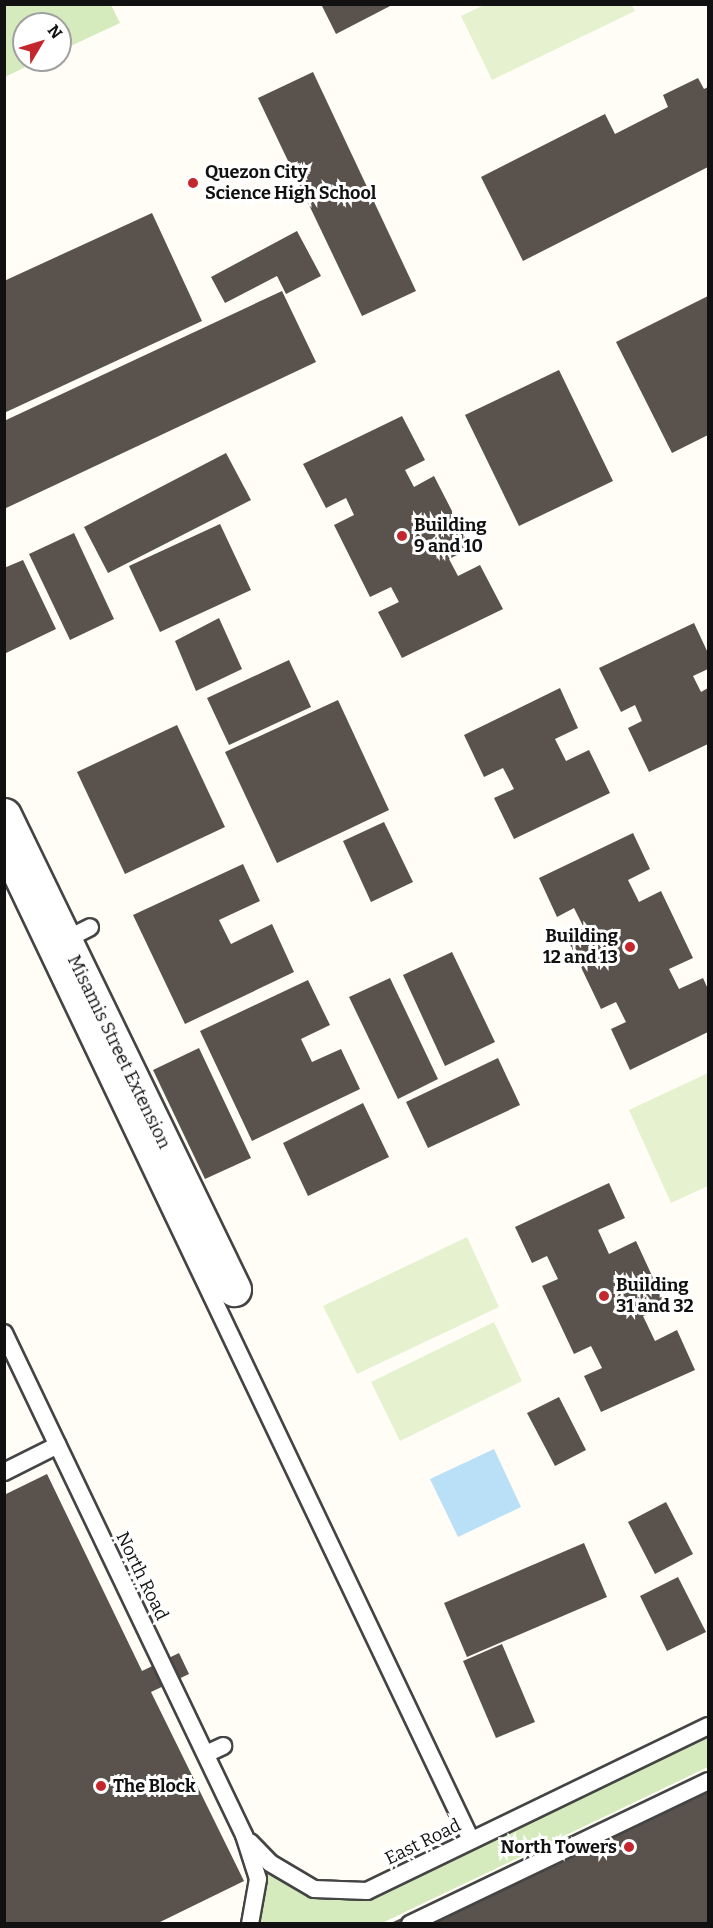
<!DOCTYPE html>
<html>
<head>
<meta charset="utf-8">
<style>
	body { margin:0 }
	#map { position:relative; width:713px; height:1928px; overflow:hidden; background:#fffdf5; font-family:Bitter,serif }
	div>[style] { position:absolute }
	.green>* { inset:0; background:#d5ebbd }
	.pitch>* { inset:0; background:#e6f2cf }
	.water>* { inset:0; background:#b9e0f7 }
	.building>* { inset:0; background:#5a524d }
	.roads { filter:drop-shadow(2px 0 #444) drop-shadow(-2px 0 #444) drop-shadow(0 2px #444) drop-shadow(0 -2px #444) }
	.service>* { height:16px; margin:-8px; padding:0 8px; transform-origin:8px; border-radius:8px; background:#fff }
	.minor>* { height:33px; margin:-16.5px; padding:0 16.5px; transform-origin:16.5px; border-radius:16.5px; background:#fff }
	.dots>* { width:16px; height:16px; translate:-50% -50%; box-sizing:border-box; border:3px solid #fff; border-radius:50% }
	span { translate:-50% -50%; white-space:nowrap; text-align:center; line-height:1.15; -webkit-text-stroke:6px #fff; paint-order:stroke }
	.poi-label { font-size:18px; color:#111; font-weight:700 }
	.left { translate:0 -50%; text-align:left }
	.right { translate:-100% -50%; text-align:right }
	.street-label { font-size:18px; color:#111 }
	.frame { position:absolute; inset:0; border:6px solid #111; pointer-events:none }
	.north { position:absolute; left:12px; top:12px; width:60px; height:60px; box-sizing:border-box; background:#fff; border:2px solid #a0a0a0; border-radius:50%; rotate:52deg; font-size:16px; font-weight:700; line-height:24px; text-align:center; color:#111 }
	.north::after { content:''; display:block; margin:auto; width:21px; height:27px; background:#c4262e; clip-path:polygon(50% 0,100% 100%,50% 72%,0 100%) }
</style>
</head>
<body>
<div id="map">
	<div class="green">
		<i style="clip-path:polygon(4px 5px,111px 5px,120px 23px,60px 51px,60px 24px,24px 24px,24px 60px,40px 60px,5px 77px)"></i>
		<i style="clip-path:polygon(708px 1733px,708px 1767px,382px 1923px,257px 1924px,259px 1862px,321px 1899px,369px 1896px)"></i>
	</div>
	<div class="pitch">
		<i style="clip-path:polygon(486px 4px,631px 4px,635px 11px,492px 80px,461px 16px)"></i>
		<i style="clip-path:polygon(708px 1073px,708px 1186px,671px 1203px,629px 1110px)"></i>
		<i style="clip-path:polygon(467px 1237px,499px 1307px,357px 1374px,323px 1306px)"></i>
		<i style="clip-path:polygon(494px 1322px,522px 1381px,400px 1441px,371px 1382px)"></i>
	</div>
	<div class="water">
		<i style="clip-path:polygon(494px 1449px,521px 1507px,458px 1537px,430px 1479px)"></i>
	</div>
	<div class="building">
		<i style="clip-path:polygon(321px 4px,394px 4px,336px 34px)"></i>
		<i style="clip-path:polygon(313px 72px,416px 291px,362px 316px,258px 98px)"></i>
		<i style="clip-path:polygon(698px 78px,704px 89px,708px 87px,708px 167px,523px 261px,481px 177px,605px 114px,615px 134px,668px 107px,663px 95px)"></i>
		<i style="clip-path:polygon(152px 213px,202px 321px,4px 413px,4px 281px)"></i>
		<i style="clip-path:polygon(297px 231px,321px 276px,286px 294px,277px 276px,225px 303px,211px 277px)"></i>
		<i style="clip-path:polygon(282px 291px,316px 362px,4px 509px,4px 421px)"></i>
		<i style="clip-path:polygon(708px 296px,708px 435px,672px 453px,616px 342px)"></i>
		<i style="clip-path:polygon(559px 370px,613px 481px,519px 526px,465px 415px)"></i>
		<i style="clip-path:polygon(402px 416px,425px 460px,405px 470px,414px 487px,434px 476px,471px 548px,449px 559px,458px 576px,480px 565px,503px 609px,402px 658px,378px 612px,399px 602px,391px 587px,370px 597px,334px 525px,354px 515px,346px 498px,326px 508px,303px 464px)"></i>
		<i style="clip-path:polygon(226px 453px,251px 500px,108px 573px,84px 527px)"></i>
		<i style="clip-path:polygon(220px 524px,251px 590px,160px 632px,129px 566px)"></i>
		<i style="clip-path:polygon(74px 533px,114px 619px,70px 640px,29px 554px)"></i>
		<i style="clip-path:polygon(23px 560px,56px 629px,4px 654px,4px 568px)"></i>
		<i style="clip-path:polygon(219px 618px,242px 669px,196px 691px,175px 641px)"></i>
		<i style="clip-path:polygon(694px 623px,708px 653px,708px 669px,693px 676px,701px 692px,708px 688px,708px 744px,649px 772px,628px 728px,642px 721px,635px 705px,621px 712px,599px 668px)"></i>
		<i style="clip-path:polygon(289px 660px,311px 707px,229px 745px,207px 698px)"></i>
		<i style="clip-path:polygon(560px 688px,578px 728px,555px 739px,566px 761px,589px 750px,610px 793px,514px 839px,494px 798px,514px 789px,503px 768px,484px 777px,464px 735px)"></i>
		<i style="clip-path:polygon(338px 700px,389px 810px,277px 863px,225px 752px)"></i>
		<i style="clip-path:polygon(177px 725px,225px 827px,125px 874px,77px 772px)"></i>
		<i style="clip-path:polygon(384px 822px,413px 882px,371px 902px,343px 841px)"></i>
		<i style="clip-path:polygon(633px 833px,650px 869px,628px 880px,639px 902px,661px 891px,693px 958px,669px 969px,679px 989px,703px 978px,708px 989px,708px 1032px,630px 1070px,611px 1029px,626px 1022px,616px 1002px,601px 1009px,566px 936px,584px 928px,574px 908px,557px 917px,539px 878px)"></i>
		<i style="clip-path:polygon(243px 864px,260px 901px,219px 920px,231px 944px,272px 924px,294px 972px,185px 1024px,133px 915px)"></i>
		<i style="clip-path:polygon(452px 952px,495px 1042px,445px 1066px,403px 975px)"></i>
		<i style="clip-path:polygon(390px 978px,438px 1079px,398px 1099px,349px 997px)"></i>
		<i style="clip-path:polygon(308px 980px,330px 1025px,301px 1039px,312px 1062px,341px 1049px,360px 1089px,252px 1141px,200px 1031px)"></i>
		<i style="clip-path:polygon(199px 1048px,251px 1158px,205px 1179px,153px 1070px)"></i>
		<i style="clip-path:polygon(498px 1058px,520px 1105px,428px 1148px,406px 1102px)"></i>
		<i style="clip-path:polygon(363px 1103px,389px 1157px,308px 1196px,283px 1143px)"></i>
		<i style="clip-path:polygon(609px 1183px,625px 1218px,598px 1230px,609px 1254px,636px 1241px,666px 1306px,643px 1316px,655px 1341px,677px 1330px,695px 1370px,601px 1412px,584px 1376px,602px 1368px,591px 1346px,574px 1354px,542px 1286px,558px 1279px,547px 1256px,532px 1263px,515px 1227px)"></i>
		<i style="clip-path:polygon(559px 1397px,586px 1450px,555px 1466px,527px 1413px)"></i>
		<i style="clip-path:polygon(47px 1474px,142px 1671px,179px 1653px,189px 1674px,151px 1692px,244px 1881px,156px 1924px,4px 1924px,4px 1495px)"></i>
		<i style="clip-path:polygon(666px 1502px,693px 1554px,655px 1574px,628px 1522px)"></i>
		<i style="clip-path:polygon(584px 1543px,607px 1597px,467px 1657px,444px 1603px)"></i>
		<i style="clip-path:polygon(678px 1577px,706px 1632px,667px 1651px,640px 1596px)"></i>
		<i style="clip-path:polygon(502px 1644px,535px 1722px,496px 1738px,463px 1661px)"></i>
		<i style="clip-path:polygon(708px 1771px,708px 1924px,389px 1924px)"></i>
	</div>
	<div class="roads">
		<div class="service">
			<i style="left:4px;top:860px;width:1086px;rotate:64.52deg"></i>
			<i style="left:65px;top:940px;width:28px;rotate:-27deg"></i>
			<i style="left:4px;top:1333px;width:556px;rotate:64.45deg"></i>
			<i style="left:244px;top:1835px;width:46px;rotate:72.3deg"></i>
			<i style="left:258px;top:1879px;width:46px;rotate:100.1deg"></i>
			<i style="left:4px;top:1472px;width:60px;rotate:-26.6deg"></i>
			<i style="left:206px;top:1754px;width:19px;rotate:-25deg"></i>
			<i style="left:250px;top:1842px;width:29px;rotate:46deg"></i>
			<i style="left:270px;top:1863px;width:51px;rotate:30.6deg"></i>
			<i style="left:314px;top:1889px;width:53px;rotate:2.2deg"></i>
			<i style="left:367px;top:1891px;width:379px;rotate:-25.8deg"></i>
			<i style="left:410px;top:1924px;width:331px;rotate:-25.6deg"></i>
		</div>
		<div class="minor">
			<i style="left:4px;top:815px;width:527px;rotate:64.12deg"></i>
		</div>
	</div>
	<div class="dots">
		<i style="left:193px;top:183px;background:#c4262e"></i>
		<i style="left:402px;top:536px;background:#c4262e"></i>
		<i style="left:630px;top:947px;background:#c4262e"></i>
		<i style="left:604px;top:1296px;background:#c4262e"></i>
		<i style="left:101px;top:1786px;background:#c4262e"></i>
		<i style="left:629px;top:1847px;background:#c4262e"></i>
	</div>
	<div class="poi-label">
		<span class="left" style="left:205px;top:183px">Quezon City<br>Science High School</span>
		<span class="left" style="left:414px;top:536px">Building<br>9 and 10</span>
		<span class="right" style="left:618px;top:947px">Building<br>12 and 13</span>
		<span class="left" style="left:616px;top:1296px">Building<br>31 and 32</span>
		<span class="left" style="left:113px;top:1786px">The Block</span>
		<span class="right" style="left:617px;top:1847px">North Towers</span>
	</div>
	<div class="street-label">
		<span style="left:119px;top:1052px;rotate:64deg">Misamis Street Extension</span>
		<span style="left:142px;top:1576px;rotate:64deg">North Road</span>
		<span style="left:423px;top:1842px;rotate:-26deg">East Road</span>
	</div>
	<div class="frame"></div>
	<div class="north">N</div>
</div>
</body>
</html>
